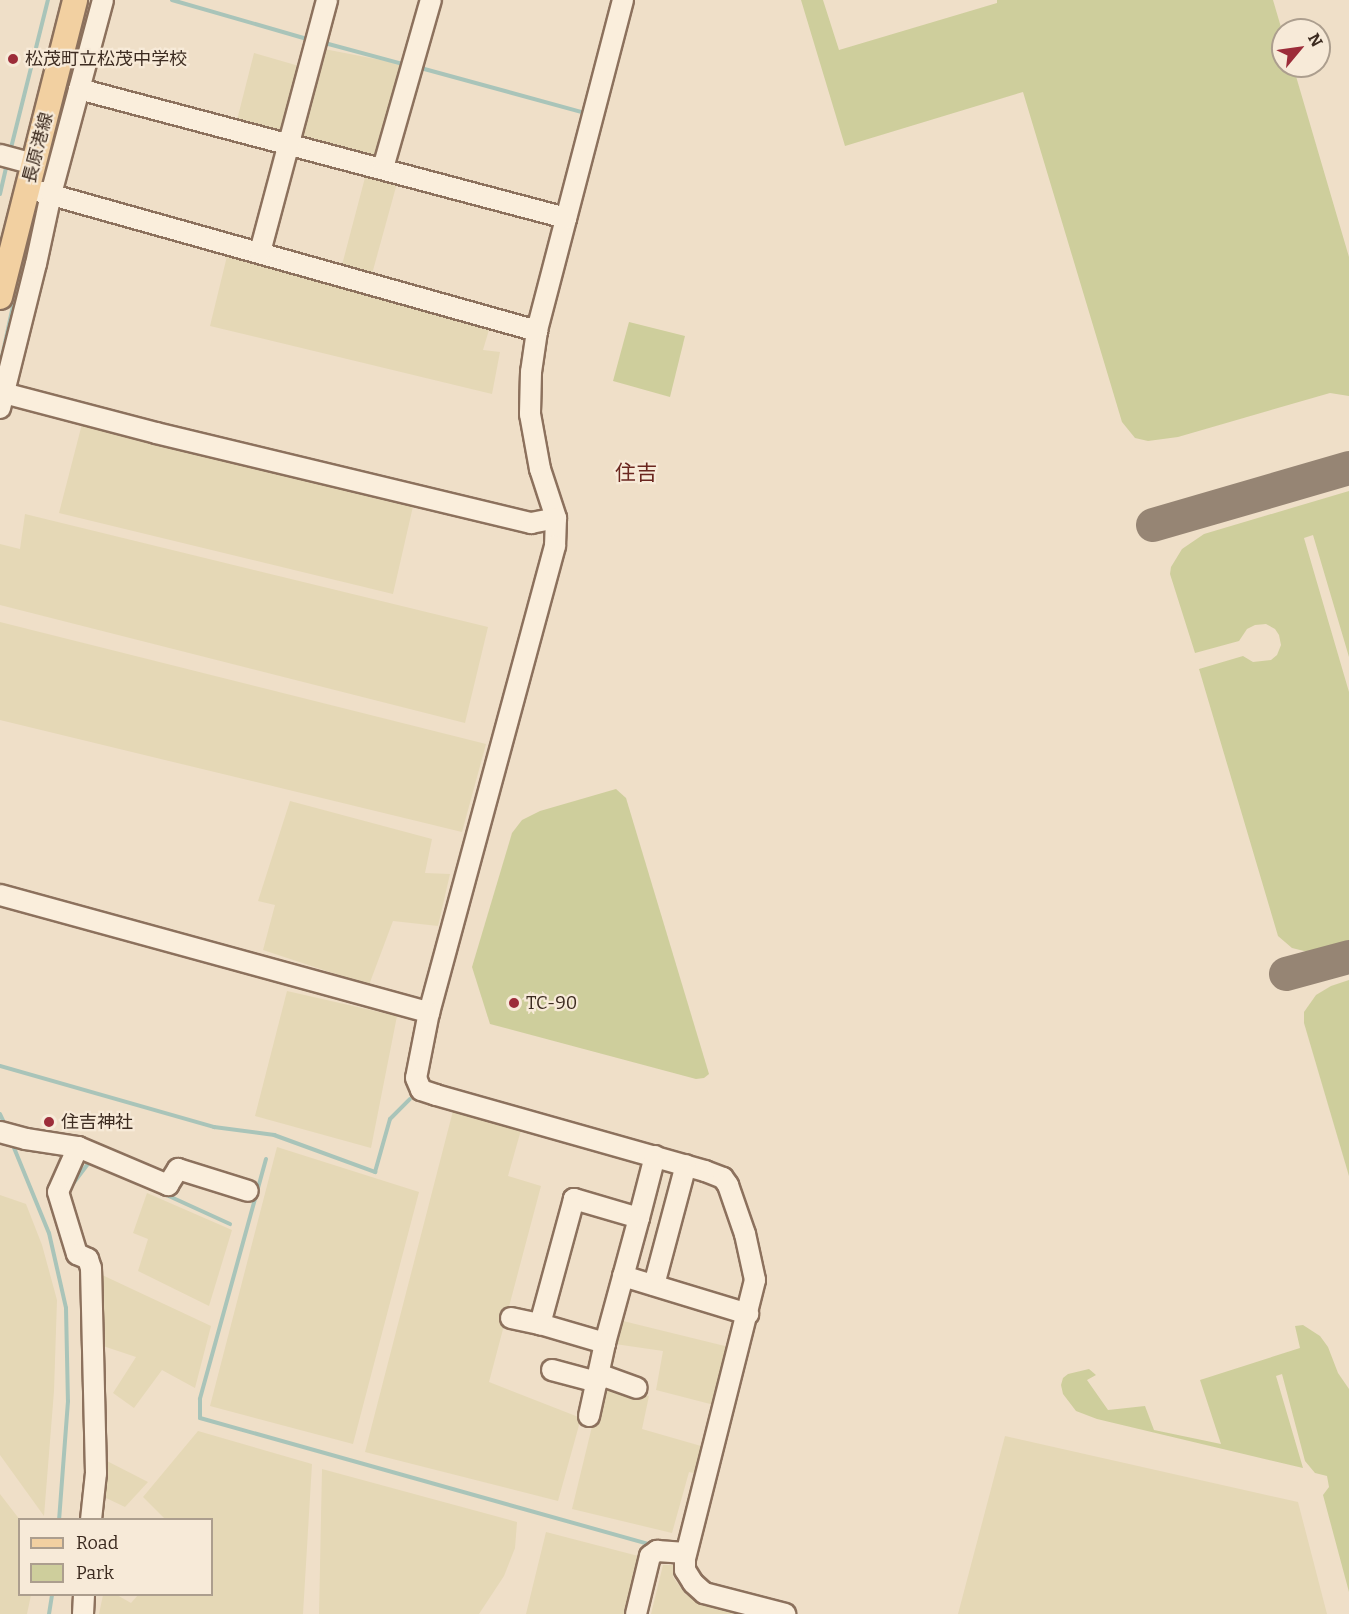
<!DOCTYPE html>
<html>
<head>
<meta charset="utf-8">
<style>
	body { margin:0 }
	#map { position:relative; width:1349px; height:1614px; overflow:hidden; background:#efdfc8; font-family:Bitter,"Noto Sans JP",serif }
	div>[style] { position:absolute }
	.farmland>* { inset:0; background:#e5d8b6 }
	.green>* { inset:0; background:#cece9c }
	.stream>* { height:4px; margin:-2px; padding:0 2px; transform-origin:2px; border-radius:2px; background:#a9c4b9 }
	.taxiway>* { height:34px; margin:-17px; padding:0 17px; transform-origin:17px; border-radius:17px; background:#968574 }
	.roads { filter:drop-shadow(2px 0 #8c715d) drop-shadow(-2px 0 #8c715d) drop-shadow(0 2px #8c715d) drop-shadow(0 -2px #8c715d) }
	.minor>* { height:20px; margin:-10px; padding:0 10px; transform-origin:10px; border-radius:10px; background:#faeedc }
	.major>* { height:24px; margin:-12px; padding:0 12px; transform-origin:12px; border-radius:12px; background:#f2d0a1 }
	.dots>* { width:16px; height:16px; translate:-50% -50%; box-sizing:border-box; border:3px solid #f7ead8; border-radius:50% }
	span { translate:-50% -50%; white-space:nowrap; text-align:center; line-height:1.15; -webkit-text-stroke:4.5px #f7ead8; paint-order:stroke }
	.poi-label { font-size:18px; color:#3c2b20 }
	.left { translate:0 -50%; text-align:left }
	.street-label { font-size:18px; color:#3c2b20 }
	.quarter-label { font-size:21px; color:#6a261f }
	.legend { position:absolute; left:18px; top:1518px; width:195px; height:78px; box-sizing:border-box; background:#f7ead8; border:2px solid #ac9e8e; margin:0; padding:8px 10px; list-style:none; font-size:18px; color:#3c2b20 }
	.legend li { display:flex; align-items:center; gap:12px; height:30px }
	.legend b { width:30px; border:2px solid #ac9e8e }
	.north { position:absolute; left:1271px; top:18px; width:60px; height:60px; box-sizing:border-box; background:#f7ead8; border:2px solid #ac9e8e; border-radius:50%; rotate:61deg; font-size:16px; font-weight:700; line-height:24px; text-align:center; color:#3c2b20 }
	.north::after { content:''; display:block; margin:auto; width:21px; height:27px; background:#9c2c39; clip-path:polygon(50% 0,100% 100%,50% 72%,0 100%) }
</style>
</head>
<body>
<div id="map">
	<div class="farmland">
		<i style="clip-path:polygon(324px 49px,407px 65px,380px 161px,300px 139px)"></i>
		<i style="clip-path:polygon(254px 53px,299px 66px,284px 137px,236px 124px)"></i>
		<i style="clip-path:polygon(367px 170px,399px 176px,372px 274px,342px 265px)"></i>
		<i style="clip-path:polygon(229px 248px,491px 323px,483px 350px,500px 352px,492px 394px,210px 326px)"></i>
		<i style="clip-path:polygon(83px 420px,414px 502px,393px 594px,59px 513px)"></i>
		<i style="clip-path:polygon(25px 514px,488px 627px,465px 723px,0 605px,0 544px,20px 549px)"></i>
		<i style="clip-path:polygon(0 622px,486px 744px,462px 832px,0 720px)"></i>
		<i style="clip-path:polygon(290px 801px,432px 839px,425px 873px,450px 874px,438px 926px,393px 921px,369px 985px,263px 950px,275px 905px,258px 901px)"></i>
		<i style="clip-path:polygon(287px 991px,397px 1016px,371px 1148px,255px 1116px)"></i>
		<i style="clip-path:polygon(455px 1103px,523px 1123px,508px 1176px,541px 1186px,489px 1382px,581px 1418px,558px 1501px,365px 1452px)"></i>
		<i style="clip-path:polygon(277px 1147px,419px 1192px,353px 1444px,210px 1406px)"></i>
		<i style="clip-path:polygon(147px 1193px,232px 1230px,209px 1306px,138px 1271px,148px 1239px,133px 1233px)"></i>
		<i style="clip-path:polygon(0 1195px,26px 1204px,42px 1245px,57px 1300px,54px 1391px,44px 1516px,0 1455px)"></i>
		<i style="clip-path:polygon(100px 1274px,211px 1326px,195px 1388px,162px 1370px,134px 1408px,113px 1393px,136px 1357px,103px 1346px)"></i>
		<i style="clip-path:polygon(619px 1320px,733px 1348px,718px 1406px,656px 1390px,663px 1351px,615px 1344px)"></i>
		<i style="clip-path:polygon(603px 1381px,649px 1396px,642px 1429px,708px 1448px,698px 1474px,689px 1472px,672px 1533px,572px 1509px)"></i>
		<i style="clip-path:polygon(198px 1431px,312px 1464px,303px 1614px,99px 1614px,103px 1595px,117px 1595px,131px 1603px,138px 1595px,212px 1594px,212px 1520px,165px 1519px,143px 1497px)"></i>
		<i style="clip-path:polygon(1005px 1436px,1298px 1502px,1327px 1614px,958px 1614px)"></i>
		<i style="clip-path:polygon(105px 1460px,148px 1482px,125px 1507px,104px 1497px)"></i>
		<i style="clip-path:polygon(322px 1469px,517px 1522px,515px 1548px,504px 1576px,479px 1614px,319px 1614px)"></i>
		<i style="clip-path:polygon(0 1494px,20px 1520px,20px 1594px,31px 1595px,27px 1614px,0 1614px)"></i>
		<i style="clip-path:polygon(546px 1532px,646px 1558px,629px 1614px,526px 1614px)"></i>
		<i style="clip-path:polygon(663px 1565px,674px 1565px,673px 1577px,686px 1595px,749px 1614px,651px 1614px)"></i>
	</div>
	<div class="green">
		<i style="clip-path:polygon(801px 0,823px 0,839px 50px,997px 3px,997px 0,1273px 0,1283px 34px,1283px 66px,1293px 66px,1349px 257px,1349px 396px,1330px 393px,1178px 437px,1148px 441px,1135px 438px,1122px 422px,1023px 92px,845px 146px)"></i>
		<i style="clip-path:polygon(629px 322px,685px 336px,670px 397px,613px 381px)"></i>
		<i style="clip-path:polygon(1349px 491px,1349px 657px,1313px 535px,1304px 538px,1349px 692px,1349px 940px,1339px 943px,1328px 952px,1304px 951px,1292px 948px,1278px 936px,1199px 669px,1243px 656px,1253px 662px,1271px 660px,1277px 655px,1281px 645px,1279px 635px,1275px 629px,1266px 624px,1255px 625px,1247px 629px,1239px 641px,1195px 653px,1170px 574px,1171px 567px,1182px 549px,1204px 534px)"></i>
		<i style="clip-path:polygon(616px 789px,626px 798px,709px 1074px,704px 1078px,696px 1079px,490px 1024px,472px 967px,512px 833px,522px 820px,540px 811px)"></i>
		<i style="clip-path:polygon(1349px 980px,1349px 1176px,1304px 1023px,1304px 1012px,1316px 995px,1331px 986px)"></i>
		<i style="clip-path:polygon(1303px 1325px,1320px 1336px,1328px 1347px,1338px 1373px,1349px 1389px,1349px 1592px,1323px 1495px,1329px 1487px,1327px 1476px,1315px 1473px,1305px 1461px,1282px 1374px,1276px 1376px,1303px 1468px,1097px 1419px,1076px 1411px,1063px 1394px,1061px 1385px,1063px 1378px,1068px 1374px,1089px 1369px,1096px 1375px,1087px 1380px,1108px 1410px,1145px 1406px,1154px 1430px,1221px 1444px,1200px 1380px,1300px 1348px,1295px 1326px)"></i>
	</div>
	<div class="stream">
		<i style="left:172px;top:0;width:145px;rotate:16.1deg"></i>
		<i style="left:321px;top:42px;width:88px;rotate:15.1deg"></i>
		<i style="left:417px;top:67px;width:170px;rotate:15.3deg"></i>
		<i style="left:10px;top:152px;width:157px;rotate:-76deg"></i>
		<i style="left:0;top:194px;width:32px;rotate:-77deg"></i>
		<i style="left:0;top:366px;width:146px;rotate:-77.8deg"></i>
		<i style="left:0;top:1066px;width:223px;rotate:15.9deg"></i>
		<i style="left:214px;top:1127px;width:61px;rotate:7.6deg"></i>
		<i style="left:274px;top:1135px;width:108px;rotate:20.1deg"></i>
		<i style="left:375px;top:1172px;width:55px;rotate:-74.2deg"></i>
		<i style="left:390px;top:1119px;width:28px;rotate:-45deg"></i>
		<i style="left:0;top:1114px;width:14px;rotate:65deg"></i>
		<i style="left:12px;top:1143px;width:97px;rotate:67.7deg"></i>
		<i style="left:49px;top:1233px;width:77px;rotate:77.2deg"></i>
		<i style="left:66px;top:1308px;width:93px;rotate:88.8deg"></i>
		<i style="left:68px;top:1401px;width:119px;rotate:94.3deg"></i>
		<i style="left:266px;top:1159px;width:249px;rotate:105.4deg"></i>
		<i style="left:200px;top:1399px;width:19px;rotate:90deg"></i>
		<i style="left:200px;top:1418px;width:470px;rotate:15.7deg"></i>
		<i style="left:69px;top:1189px;width:36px;rotate:-53deg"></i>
		<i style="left:160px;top:1192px;width:77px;rotate:24.6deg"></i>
		<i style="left:49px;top:1614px;width:20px;rotate:-81deg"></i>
	</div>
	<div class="taxiway">
		<i style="left:1153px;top:525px;width:204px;rotate:-16.2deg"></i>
		<i style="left:1286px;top:974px;width:65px;rotate:-15.1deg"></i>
	</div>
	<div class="roads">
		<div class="minor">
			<i style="left:623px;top:0;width:342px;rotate:104.6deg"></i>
			<i style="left:537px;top:331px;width:41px;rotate:98.3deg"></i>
			<i style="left:531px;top:372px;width:42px;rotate:91.4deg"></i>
			<i style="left:530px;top:414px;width:56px;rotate:79.7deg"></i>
			<i style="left:540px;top:469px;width:52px;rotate:71.9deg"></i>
			<i style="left:556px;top:518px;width:28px;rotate:92deg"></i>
			<i style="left:555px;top:546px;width:483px;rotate:105.1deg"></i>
			<i style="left:429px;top:1012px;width:67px;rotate:101.1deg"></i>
			<i style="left:416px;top:1078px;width:13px;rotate:67deg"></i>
			<i style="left:421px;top:1090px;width:16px;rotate:18deg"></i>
			<i style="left:436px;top:1095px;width:280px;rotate:15.8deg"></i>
			<i style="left:705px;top:1171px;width:19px;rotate:21deg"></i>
			<i style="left:723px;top:1178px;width:9px;rotate:54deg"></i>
			<i style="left:728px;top:1185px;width:52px;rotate:70.9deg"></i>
			<i style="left:745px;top:1234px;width:47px;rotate:77.7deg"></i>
			<i style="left:755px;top:1280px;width:287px;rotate:104.1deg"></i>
			<i style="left:685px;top:1558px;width:12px;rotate:90deg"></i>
			<i style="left:685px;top:1570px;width:15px;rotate:58deg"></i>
			<i style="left:693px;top:1583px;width:15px;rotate:42deg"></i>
			<i style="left:704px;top:1593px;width:84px;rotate:14.5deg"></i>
			<i style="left:79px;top:89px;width:504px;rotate:14.84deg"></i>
			<i style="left:0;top:155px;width:34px;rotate:15deg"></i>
			<i style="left:383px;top:168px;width:175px;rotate:-74.1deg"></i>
			<i style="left:27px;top:188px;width:530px;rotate:15.66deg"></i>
			<i style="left:260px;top:252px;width:261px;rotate:-75.1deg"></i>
			<i style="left:0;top:392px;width:161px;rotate:14.7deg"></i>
			<i style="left:156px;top:433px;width:386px;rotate:13.5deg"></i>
			<i style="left:531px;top:523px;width:25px;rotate:-11deg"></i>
			<i style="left:0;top:408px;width:148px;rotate:-76deg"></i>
			<i style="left:36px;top:264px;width:72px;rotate:-77.9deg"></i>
			<i style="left:51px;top:194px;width:201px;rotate:-75deg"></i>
			<i style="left:0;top:895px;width:445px;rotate:15.3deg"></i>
			<i style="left:0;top:1132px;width:27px;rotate:15deg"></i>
			<i style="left:26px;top:1139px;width:53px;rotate:8.7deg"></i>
			<i style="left:78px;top:1147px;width:49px;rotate:114deg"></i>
			<i style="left:58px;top:1192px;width:65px;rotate:73deg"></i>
			<i style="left:77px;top:1254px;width:12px;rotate:24deg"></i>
			<i style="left:88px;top:1259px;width:9px;rotate:72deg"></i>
			<i style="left:91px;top:1268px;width:205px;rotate:88.6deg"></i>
			<i style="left:96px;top:1473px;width:47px;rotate:96.1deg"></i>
			<i style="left:78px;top:1147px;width:98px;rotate:22.9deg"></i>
			<i style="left:168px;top:1185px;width:19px;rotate:-58deg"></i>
			<i style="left:178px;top:1169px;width:73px;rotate:17.4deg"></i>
			<i style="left:639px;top:1218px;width:68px;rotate:-163.7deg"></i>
			<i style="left:574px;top:1199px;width:130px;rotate:105.2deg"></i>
			<i style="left:540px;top:1324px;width:68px;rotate:16.3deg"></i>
			<i style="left:605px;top:1343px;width:130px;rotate:-74.8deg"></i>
			<i style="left:639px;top:1218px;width:64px;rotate:-75.5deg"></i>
			<i style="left:623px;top:1276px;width:131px;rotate:16.9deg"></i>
			<i style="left:654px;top:1285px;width:124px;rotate:-75.1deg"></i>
			<i style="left:511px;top:1318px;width:30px;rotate:12deg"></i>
			<i style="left:552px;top:1370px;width:47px;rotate:14.9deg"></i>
			<i style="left:598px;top:1374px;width:41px;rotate:19.7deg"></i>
			<i style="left:589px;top:1416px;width:75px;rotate:-77.6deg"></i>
			<i style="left:83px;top:1614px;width:20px;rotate:-87deg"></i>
			<i style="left:636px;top:1614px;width:60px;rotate:-76.4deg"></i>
			<i style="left:650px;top:1556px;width:9px;rotate:-36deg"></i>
			<i style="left:657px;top:1551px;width:29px;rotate:4deg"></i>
		</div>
		<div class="major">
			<i style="left:0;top:297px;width:306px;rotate:-75.8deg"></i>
		</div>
	</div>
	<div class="dots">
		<i style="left:13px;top:59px;background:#9c2c39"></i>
		<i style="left:514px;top:1003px;background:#9c2c39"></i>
		<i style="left:49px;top:1122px;background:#9c2c39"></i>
	</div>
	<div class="poi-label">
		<span class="left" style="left:25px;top:59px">松茂町立松茂中学校</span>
		<span class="left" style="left:526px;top:1003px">TC-90</span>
		<span class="left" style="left:61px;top:1122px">住吉神社</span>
	</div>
	<div class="street-label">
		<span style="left:38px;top:148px;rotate:-75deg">長原港線</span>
	</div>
	<div class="quarter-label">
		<span style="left:636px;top:473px">住吉</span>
	</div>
	<ul class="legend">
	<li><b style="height:8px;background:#f2d0a1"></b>Road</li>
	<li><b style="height:16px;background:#cece9c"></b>Park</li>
	</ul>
	<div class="north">N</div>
</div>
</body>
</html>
